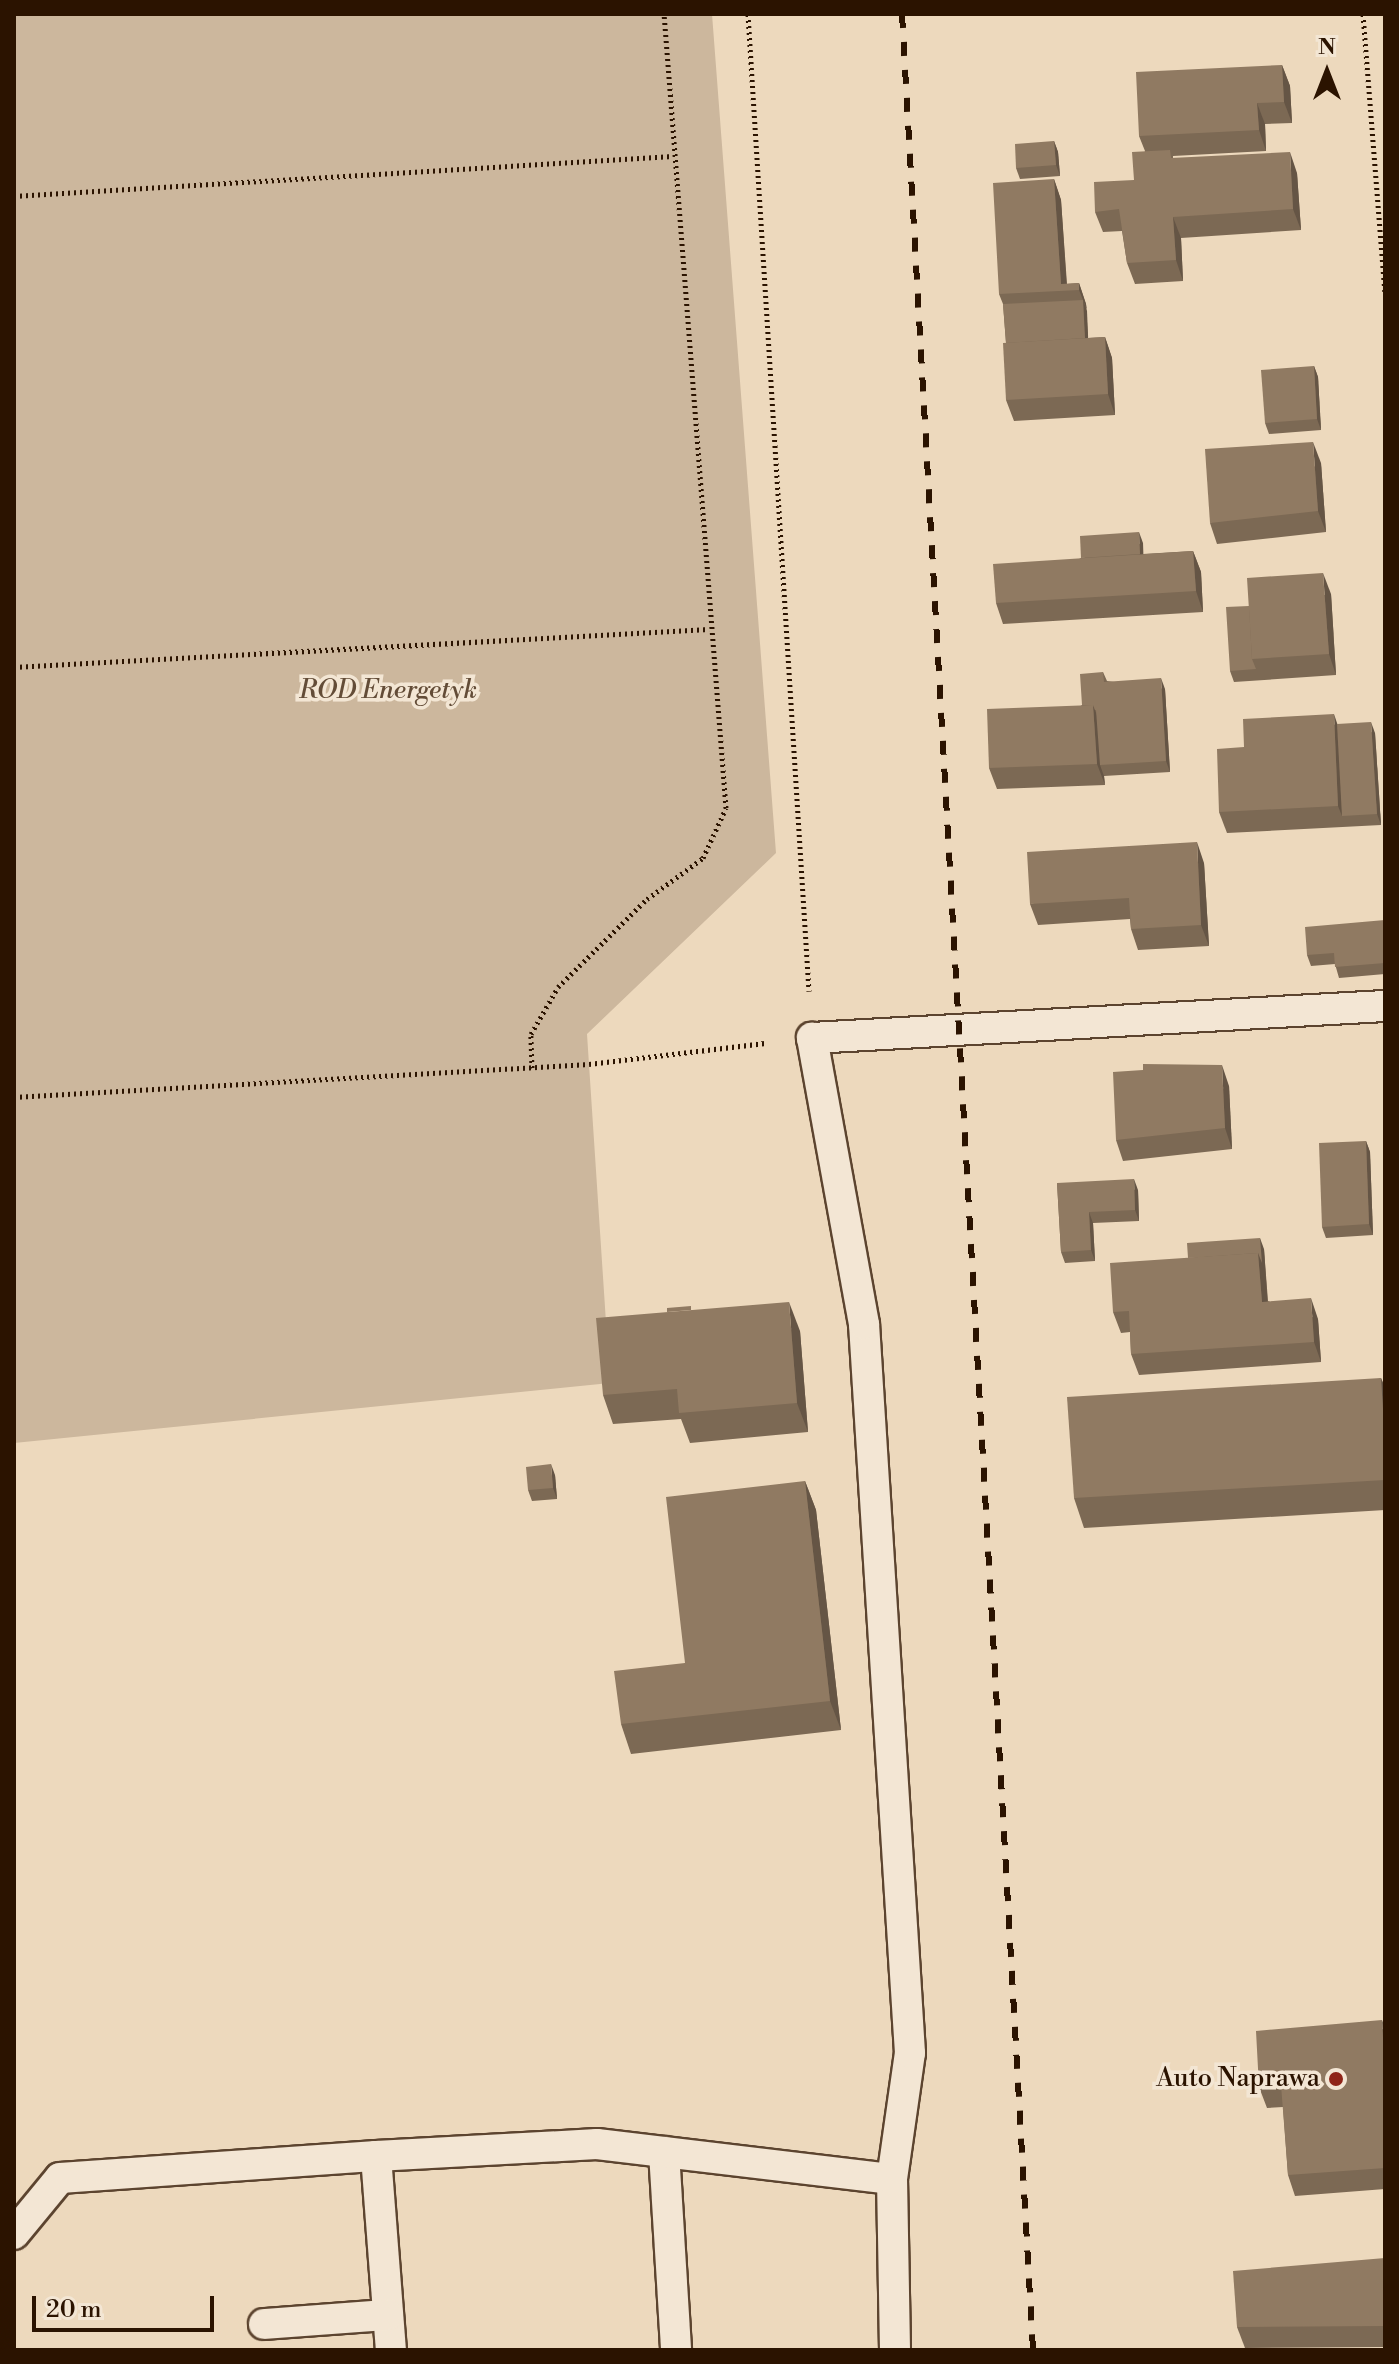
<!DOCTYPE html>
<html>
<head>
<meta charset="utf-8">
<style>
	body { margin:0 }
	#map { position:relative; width:1399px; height:2364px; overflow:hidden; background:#edd9bd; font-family:"Libre Bodoni",serif }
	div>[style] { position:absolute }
	.green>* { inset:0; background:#ccb79d }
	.path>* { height:5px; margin-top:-2.5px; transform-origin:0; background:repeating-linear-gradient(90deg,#2b1300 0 2px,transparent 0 6px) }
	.roads { filter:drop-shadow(2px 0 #5c442f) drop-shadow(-2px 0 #5c442f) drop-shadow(0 2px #5c442f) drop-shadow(0 -2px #5c442f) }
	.service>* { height:30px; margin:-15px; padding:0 15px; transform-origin:15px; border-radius:15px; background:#f3e6d4 }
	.rail>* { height:6px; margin-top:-3px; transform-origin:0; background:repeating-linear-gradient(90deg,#2b1300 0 14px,transparent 0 28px) }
	.wall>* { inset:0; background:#7c6954 }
	.shaded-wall>* { inset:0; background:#655545 }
	.building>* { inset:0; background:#907a62 }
	.dots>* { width:22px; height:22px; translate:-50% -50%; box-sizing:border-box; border:4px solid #f3e6d4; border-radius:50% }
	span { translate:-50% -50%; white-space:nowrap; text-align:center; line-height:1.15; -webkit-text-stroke:7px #f3e6d4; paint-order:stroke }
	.park-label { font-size:26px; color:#634c37; font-style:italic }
	.poi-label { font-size:26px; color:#2b1300 }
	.right { translate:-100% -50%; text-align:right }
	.frame { position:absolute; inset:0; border:16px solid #2b1300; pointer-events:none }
	.north { position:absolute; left:1287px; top:32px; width:80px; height:80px; -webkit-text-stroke:6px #f3e6d4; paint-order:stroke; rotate:0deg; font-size:22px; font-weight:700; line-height:32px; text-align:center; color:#2b1300 }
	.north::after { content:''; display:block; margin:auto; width:28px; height:36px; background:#2b1300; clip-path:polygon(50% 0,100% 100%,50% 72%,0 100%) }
	.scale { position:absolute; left:32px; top:2296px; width:182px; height:36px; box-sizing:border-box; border:4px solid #2b1300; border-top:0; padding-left:10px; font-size:24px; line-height:28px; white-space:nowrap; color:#2b1300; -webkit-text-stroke:6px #f3e6d4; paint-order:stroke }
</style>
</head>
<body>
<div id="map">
	<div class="green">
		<i style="clip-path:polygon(14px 14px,712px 14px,776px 853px,587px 1034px,610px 1383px,14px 1443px)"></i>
	</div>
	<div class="path">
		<i style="left:748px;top:14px;width:979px;rotate:86.43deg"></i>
		<i style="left:1363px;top:14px;width:280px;rotate:85.5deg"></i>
		<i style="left:14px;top:196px;width:660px;rotate:-3.47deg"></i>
		<i style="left:14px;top:667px;width:696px;rotate:-3.13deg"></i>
		<i style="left:532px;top:1068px;width:34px;rotate:-92deg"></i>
		<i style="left:531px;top:1034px;width:54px;rotate:-60.1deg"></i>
		<i style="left:558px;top:987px;width:125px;rotate:-44.7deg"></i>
		<i style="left:647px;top:899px;width:69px;rotate:-36.2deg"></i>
		<i style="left:703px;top:858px;width:55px;rotate:-65.3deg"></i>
		<i style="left:726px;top:808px;width:796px;rotate:-94.46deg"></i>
		<i style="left:14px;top:1097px;width:576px;rotate:-3.28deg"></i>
		<i style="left:589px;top:1064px;width:178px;rotate:-6.8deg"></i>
	</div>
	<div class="roads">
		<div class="service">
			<i style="left:664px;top:2152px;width:198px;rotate:86.5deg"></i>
			<i style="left:376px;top:2156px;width:195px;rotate:85.6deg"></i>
			<i style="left:14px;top:2234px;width:72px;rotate:-50.6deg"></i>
			<i style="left:60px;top:2178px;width:317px;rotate:-4deg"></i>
			<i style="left:376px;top:2156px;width:221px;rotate:-3.1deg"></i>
			<i style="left:597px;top:2144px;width:297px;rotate:6.8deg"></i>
			<i style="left:264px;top:2324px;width:124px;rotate:-4.2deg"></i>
			<i style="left:895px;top:2350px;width:171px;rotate:-91deg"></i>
			<i style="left:892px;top:2179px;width:127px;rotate:-81.9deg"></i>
			<i style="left:910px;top:2053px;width:730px;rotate:-93.61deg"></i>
			<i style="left:864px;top:1324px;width:291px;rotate:-100.3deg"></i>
			<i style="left:812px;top:1038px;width:574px;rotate:-3.2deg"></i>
		</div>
	</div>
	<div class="rail">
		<i style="left:902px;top:14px;width:2340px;rotate:86.79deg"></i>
	</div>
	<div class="wall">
		<i style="clip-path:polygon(1282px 65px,1290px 86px,1292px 123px,1265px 124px,1266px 151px,1173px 156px,1173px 158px,1297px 173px,1301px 230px,1181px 238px,1183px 281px,1135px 284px,1127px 263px,1122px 231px,1103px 232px,1095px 212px,1134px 180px,1145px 151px,1139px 136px)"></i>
		<i style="clip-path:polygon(1054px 141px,1058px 152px,1060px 176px,1020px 179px,1016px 168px)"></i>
		<i style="clip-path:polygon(1054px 179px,1061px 200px,1067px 284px,1079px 283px,1086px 304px,1088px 338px,1105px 337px,1112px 358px,1115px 415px,1014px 421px,1006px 400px,1006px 343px,1003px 304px,999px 294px)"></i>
		<i style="clip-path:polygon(1314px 366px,1318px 377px,1321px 430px,1269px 434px,1265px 423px)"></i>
		<i style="clip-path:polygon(1321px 463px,1326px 532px,1217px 544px,1210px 523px)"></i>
		<i style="clip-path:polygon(1143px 543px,1143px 554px,1193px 551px,1201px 572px,1203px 612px,1003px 624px,996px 603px,1081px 558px)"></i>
		<i style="clip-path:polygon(1331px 594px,1336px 675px,1234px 682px,1230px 671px,1249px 606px)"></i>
		<i style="clip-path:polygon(1103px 672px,1107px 681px,1165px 689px,1170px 772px,1104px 776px,1105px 785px,997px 789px,989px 768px,1082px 705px)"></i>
		<i style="clip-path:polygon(1337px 724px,1375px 733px,1381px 825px,1227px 833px,1219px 812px,1244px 747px)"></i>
		<i style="clip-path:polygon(1204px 863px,1209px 946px,1138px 950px,1131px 929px,1130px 919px,1038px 925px,1030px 904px)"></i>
		<i style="clip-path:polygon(1385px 920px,1385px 974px,1339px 978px,1335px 964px,1311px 966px,1307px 955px)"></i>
		<i style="clip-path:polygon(1229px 1086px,1232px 1149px,1123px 1161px,1116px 1140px)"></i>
		<i style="clip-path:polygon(1366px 1141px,1370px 1152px,1373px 1235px,1326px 1238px,1322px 1227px)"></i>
		<i style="clip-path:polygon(1057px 1183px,1138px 1190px,1139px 1221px,1093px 1223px,1095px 1261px,1065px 1263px,1061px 1252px)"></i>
		<i style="clip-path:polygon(1264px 1249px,1268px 1301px,1318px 1319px,1321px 1362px,1139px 1375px,1131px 1354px,1130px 1332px,1121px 1333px,1113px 1312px,1188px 1258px)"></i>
		<i style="clip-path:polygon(692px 1310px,800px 1331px,808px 1432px,690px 1443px,681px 1419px,613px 1424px,603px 1395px)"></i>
		<i style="clip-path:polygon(1381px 1378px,1385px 1388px,1385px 1510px,1084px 1528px,1074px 1498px)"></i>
		<i style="clip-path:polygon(555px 1475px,557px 1499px,532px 1501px,528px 1490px)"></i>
		<i style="clip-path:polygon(805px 1481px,816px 1510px,841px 1730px,631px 1754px,621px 1724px,685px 1663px)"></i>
		<i style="clip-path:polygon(1385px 2028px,1385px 2189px,1295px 2196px,1288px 2175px,1283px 2107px,1267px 2108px,1259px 2087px)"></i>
		<i style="clip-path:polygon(1385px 2258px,1385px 2347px,1245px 2348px,1237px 2327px)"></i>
	</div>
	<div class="shaded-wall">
		<i style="clip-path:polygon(1282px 65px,1290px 86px,1292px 123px,1284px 102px)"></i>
		<i style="clip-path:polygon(1257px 103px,1265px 124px,1266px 151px,1259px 130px)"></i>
		<i style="clip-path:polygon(1054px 141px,1058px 152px,1060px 176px,1056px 165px)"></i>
		<i style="clip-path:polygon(1290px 152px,1297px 173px,1301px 230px,1293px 209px)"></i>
		<i style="clip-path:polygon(1054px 179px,1061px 200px,1067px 290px,1061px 284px)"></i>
		<i style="clip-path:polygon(1173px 217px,1181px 238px,1183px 281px,1176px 260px)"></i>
		<i style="clip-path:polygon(1079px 283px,1086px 304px,1087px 310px,1079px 290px)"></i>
		<i style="clip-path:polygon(1083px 300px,1087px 311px,1089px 359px,1085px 348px)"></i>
		<i style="clip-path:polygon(1105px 337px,1112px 358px,1115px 415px,1108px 394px)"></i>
		<i style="clip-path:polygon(1314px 366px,1318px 377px,1321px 430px,1317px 419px)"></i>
		<i style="clip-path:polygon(1313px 442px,1321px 463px,1326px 532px,1318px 511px)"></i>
		<i style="clip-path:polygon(1139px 532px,1143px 543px,1144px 575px,1140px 564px)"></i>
		<i style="clip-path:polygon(1193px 551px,1201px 572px,1203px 612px,1196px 591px)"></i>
		<i style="clip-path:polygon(1323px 573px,1331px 594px,1336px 675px,1329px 654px)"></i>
		<i style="clip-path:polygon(1161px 678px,1165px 689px,1170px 772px,1166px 761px)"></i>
		<i style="clip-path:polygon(1093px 705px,1101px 726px,1100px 765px,1104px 776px,1105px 785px,1097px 764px)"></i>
		<i style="clip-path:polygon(1334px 714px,1341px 735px,1342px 816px,1338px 806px)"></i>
		<i style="clip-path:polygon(1371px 722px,1375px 733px,1381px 825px,1377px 814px)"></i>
		<i style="clip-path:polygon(1197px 842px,1204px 863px,1209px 946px,1201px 925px)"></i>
		<i style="clip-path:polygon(1222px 1065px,1229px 1086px,1232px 1149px,1225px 1128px)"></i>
		<i style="clip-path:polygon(1366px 1141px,1370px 1152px,1373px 1235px,1369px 1224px)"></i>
		<i style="clip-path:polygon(1134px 1179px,1138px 1190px,1139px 1221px,1135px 1210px)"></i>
		<i style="clip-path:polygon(1089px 1212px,1093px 1223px,1095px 1261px,1091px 1250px)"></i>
		<i style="clip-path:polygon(1260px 1238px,1264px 1249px,1269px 1323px,1262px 1302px,1258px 1253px)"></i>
		<i style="clip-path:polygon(1311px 1298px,1318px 1319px,1321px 1362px,1314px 1342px)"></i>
		<i style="clip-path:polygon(789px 1302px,800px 1331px,808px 1432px,797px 1403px)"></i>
		<i style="clip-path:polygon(1381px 1378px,1385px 1388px,1385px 1441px)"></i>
		<i style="clip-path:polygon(551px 1464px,555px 1475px,557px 1499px,553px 1488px)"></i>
		<i style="clip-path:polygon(805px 1481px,816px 1510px,841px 1730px,830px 1701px)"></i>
		<i style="clip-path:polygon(1382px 2020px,1385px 2028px,1385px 2072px)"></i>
	</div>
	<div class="building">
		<i style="clip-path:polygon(1282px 65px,1284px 102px,1257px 103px,1259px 130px,1139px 136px,1136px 72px)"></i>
		<i style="clip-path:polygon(1054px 141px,1056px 165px,1016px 168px,1015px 144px)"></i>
		<i style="clip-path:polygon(1170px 150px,1171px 158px,1290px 152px,1293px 209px,1173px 217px,1176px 260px,1127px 263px,1119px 209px,1095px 212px,1094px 182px,1134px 180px,1132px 152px)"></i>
		<i style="clip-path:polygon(1054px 179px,1061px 284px,1079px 283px,1079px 290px,999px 294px,993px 183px)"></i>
		<i style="clip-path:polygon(1083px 300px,1085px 338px,1006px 343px,1003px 304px)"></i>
		<i style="clip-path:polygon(1105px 337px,1108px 394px,1006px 400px,1003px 343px)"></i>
		<i style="clip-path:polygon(1314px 366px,1317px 419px,1265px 423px,1261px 370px)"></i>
		<i style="clip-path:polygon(1313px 442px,1318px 511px,1210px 523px,1205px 449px)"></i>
		<i style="clip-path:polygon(1139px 532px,1140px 554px,1081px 558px,1080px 536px)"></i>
		<i style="clip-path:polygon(1193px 551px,1196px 591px,996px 603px,993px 564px)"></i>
		<i style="clip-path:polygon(1323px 573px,1329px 654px,1252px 659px,1247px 578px)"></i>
		<i style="clip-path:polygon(1249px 606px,1252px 659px,1256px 669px,1230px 671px,1226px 607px)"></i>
		<i style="clip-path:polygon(1103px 672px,1104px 682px,1161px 678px,1166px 761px,1100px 765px,1096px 710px,1095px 710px,1093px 705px,1082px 705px,1080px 674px)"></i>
		<i style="clip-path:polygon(1093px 705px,1097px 764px,989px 768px,987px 709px)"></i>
		<i style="clip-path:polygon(1334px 714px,1338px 806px,1219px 812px,1217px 749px,1244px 747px,1243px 719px)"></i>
		<i style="clip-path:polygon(1371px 722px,1377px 814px,1342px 816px,1337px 724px)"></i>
		<i style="clip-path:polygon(1197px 842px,1201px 925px,1131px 929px,1129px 898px,1030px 904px,1027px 852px)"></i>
		<i style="clip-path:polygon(1385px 920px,1385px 963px,1335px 967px,1334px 953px,1307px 955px,1305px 927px)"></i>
		<i style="clip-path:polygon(1143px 1064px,1222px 1065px,1225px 1128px,1116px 1140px,1113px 1072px,1143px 1070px)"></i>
		<i style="clip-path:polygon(1366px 1141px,1369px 1224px,1322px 1227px,1319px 1143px)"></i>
		<i style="clip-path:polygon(1134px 1179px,1135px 1210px,1089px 1212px,1091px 1250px,1061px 1252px,1057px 1183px)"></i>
		<i style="clip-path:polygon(1260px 1238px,1262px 1263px,1258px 1253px,1188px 1258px,1187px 1243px)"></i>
		<i style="clip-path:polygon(1258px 1253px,1262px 1302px,1311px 1298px,1314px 1342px,1131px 1354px,1129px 1311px,1113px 1312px,1110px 1263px)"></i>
		<i style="clip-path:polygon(789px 1302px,797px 1403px,679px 1413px,677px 1389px,603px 1395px,596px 1318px)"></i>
		<i style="clip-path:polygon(691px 1306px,691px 1310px,667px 1312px,667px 1308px)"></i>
		<i style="clip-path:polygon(1381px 1378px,1385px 1441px,1385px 1480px,1074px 1498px,1067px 1397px)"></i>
		<i style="clip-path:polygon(551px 1464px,553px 1488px,528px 1490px,526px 1467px)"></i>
		<i style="clip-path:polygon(805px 1481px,830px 1701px,621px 1724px,614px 1671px,685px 1663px,666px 1497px)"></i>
		<i style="clip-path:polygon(1382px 2020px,1385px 2072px,1385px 2168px,1288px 2175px,1281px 2085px,1259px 2087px,1256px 2031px)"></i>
		<i style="clip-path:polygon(1385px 2258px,1385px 2326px,1237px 2327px,1233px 2271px)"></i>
	</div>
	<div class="dots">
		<i style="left:1336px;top:2079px;background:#8f2418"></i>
	</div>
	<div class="park-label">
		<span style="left:388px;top:691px">ROD Energetyk</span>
	</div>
	<div class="poi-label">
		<span class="right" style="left:1320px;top:2079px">Auto Naprawa</span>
	</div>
	<div class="frame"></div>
	<div class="north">N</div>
	<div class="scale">20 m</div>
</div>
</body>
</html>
